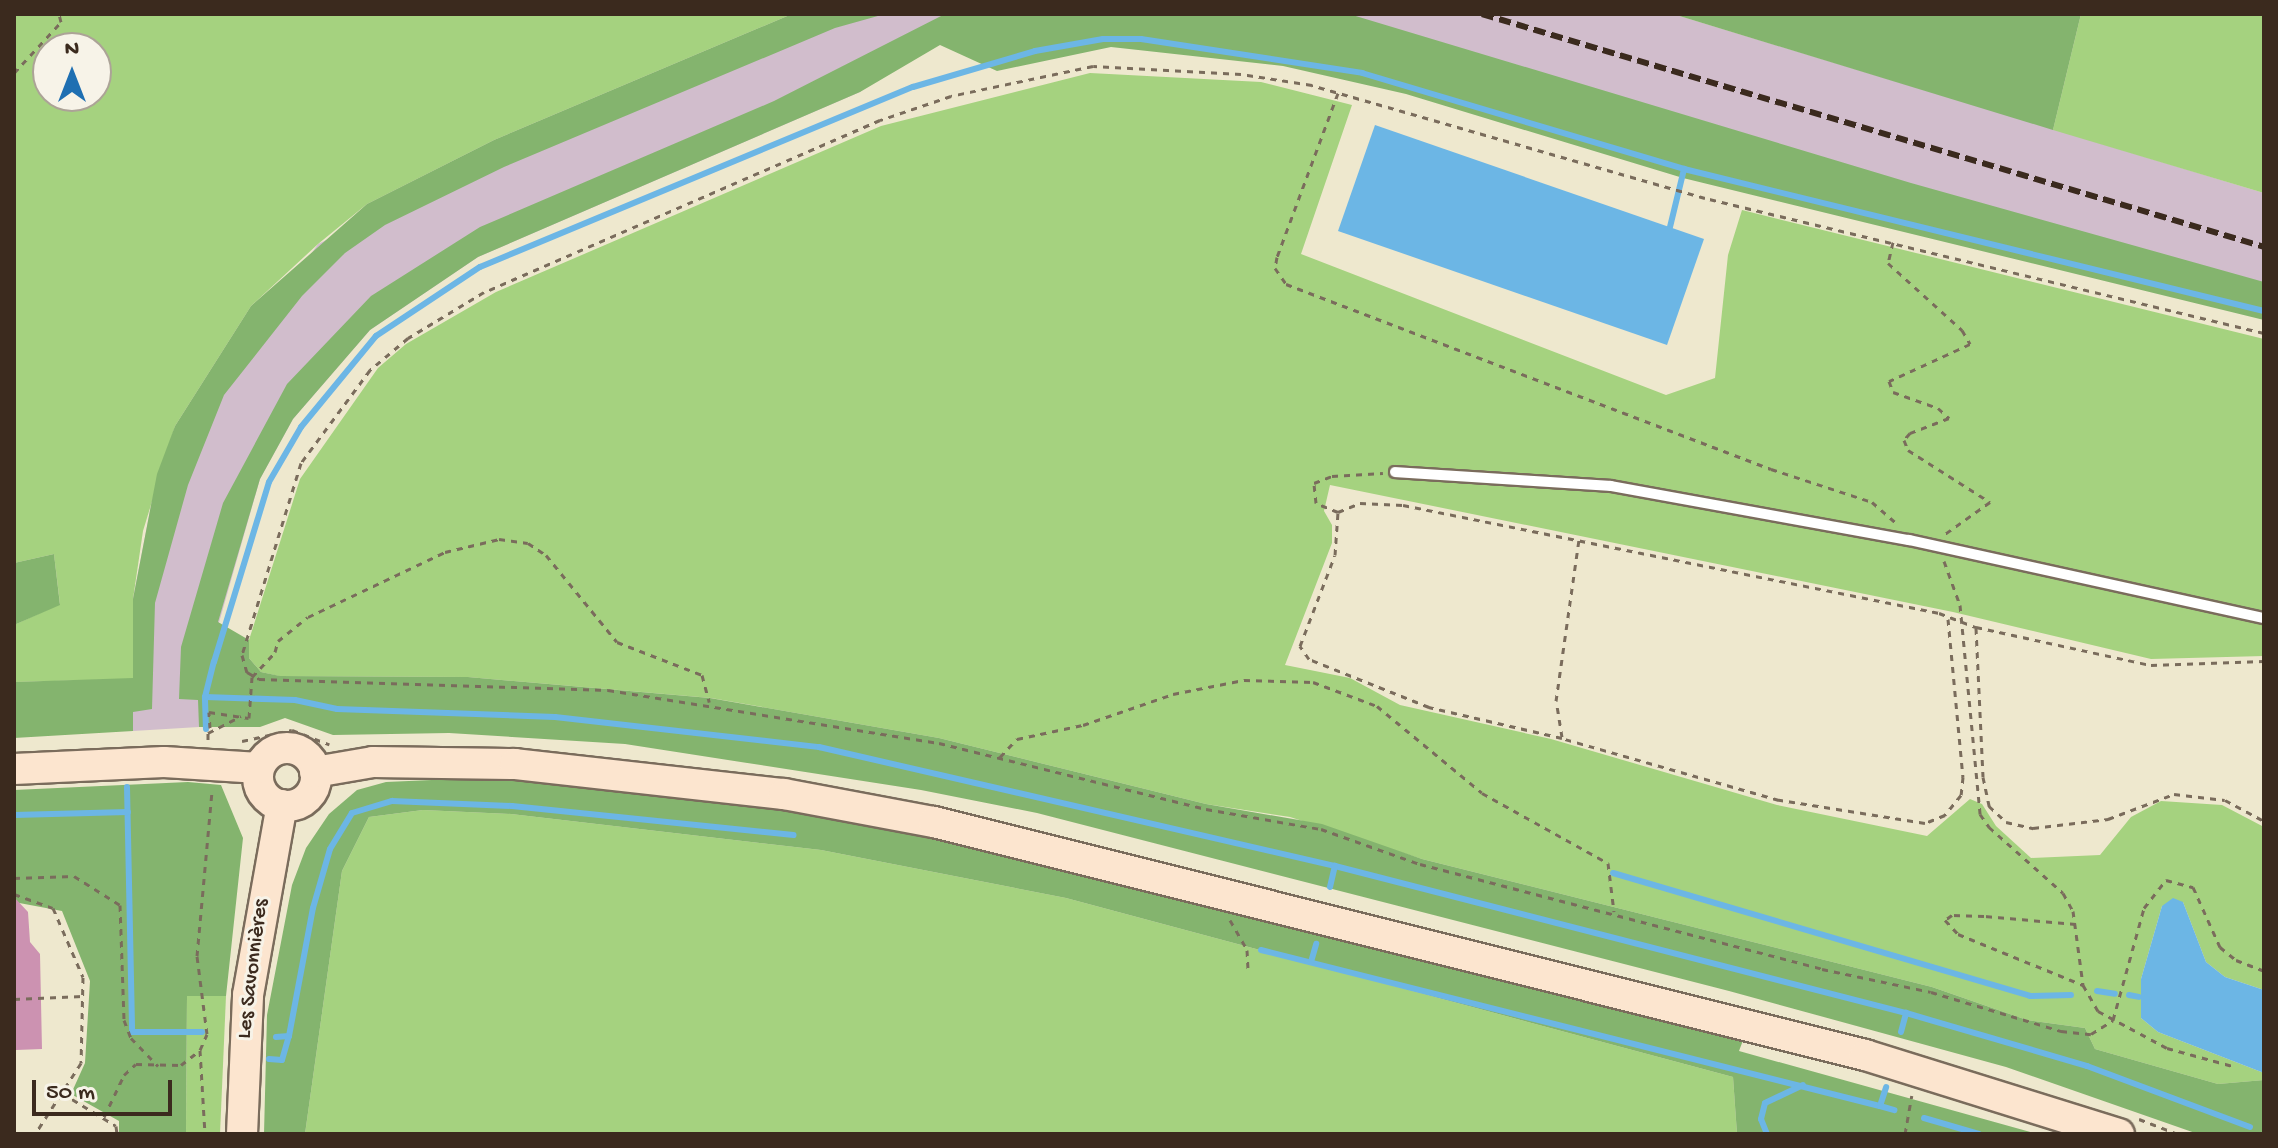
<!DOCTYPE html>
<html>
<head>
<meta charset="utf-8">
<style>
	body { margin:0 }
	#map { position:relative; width:2278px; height:1148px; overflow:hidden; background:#eee8ce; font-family:"Gochi Hand",sans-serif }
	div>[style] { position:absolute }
	.industrial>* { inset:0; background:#d1bdcc }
	.green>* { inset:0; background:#a5d27f }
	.forest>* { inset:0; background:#84b46e }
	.water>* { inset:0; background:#6cb6e5 }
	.stream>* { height:6px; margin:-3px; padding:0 3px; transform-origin:3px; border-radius:3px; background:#6cb6e5 }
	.building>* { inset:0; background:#cc92b1 }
	.path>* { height:3px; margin-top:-1.5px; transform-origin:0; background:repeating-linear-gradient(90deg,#7a6c5c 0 6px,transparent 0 12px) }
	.roads { filter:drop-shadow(2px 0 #7a6c5c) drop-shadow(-2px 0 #7a6c5c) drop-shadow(0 2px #7a6c5c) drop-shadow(0 -2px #7a6c5c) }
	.lane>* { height:10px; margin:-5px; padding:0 5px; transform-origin:5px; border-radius:5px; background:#fff }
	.secondary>* { height:30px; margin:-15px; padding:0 15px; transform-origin:15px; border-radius:15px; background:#fce5cf }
	.secondary>.ring { margin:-15px; padding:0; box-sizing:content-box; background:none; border:30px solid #fce5cf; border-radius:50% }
	.rail>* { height:6px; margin-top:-3px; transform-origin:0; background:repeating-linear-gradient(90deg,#3b2a1e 0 12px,transparent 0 18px) }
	span { translate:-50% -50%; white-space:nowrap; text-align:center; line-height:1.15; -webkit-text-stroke:6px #f7f3e8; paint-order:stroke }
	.street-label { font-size:22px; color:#3b2a1e }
	.frame { position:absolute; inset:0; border:16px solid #3b2a1e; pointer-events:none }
	.north { position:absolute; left:32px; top:32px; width:80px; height:80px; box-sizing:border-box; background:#f7f3e8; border:2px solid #aca397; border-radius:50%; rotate:0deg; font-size:22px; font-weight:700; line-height:32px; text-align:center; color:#3b2a1e }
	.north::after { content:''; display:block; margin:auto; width:28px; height:36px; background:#1f6fb2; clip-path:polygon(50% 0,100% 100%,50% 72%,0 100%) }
	.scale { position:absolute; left:32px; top:1080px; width:140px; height:36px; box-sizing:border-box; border:4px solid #3b2a1e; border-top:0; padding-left:10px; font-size:24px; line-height:28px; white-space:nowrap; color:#3b2a1e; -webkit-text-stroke:6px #f7f3e8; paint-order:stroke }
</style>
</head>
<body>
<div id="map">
	<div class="industrial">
		<i style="clip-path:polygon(792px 14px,962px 14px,860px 92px,478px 257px,370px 330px,293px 419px,260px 479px,208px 661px,199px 727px,133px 731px,133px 599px,157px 474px,318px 244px)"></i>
		<i style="clip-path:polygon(1221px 14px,1673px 14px,2264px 193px,2264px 298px)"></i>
	</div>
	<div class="green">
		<i style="clip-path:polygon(evenodd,14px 14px,792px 14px,494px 140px,367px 204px,318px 244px,251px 306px,175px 426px,143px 531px,133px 599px,133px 679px,14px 682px,14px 625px,60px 604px,54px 554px,14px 563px,14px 14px,48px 48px,96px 48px,96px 96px,48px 96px,48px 48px)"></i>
		<i style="clip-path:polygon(2081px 14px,2264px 14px,2264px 193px,2053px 130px)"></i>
		<i style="clip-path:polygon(1090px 73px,1261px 82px,1352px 105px,1301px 254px,1666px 395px,1715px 378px,1728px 255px,1742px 210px,2264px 339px,2264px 656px,2151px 659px,1953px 612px,1330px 485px,1324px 511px,1332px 525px,1332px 543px,1285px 665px,1350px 678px,1400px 705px,1551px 739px,1777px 805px,1927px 836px,1970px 799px,1982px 804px,1996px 826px,2031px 858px,2100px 855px,2131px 817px,2161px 801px,2222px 805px,2264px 827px,2264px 990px,2225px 977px,2206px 962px,2183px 902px,2162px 906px,2141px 979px,2141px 1018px,2158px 1032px,2264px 1073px,2264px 1080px,2218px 1084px,2095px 1049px,2085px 1028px,2027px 1020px,1932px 987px,1422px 859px,1290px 817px,1206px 804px,939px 738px,711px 698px,468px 677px,279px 676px,261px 672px,249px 658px,249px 640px,300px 479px,378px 368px,406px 344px,496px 292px,881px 126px)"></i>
		<i style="clip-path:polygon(423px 810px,511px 814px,821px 850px,1066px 898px,1733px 1077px,1737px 1134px,305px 1134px,342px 871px,369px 817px)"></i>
		<i style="clip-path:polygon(187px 995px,226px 996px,220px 1134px,186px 1134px)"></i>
	</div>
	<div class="forest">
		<i style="clip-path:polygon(792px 14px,885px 14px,835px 28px,504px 167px,385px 225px,345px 253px,302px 296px,224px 395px,188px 485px,155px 603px,152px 709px,133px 712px,133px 731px,14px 738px,14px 682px,133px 678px,133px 599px,157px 474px,175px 426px,251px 306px,367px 204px,494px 140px)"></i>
		<i style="clip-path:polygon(945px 14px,1349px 14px,1911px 183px,2264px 282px,2264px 320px,1683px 178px,1406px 94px,1283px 66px,1111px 47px,997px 71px,940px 45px,860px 92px,478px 257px,370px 330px,293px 419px,260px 479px,218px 622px,249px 640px,249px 658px,261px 672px,280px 676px,468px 677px,710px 698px,939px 738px,1206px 804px,1322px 824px,1422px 859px,1932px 987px,2027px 1020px,2085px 1028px,2095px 1049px,2218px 1084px,2264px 1080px,2264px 1134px,2198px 1134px,2006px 1067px,1729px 991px,1037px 813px,921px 790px,625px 744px,449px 733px,333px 735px,285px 718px,260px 727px,199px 727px,198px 700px,179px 699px,181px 647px,223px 503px,287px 384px,371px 296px,480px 227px,774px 101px)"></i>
		<i style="clip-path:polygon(1673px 14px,2081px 14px,2053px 130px)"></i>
		<i style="clip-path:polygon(54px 554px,60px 605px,14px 625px,14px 563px)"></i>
		<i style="clip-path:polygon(500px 777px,622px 786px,868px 821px,1745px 1035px,1739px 1051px,2038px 1134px,1737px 1134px,1733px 1077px,1066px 898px,821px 850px,511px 814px,423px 810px,369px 817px,342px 871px,305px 1134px,264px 1134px,267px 1015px,292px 885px,306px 848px,329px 814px,357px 790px,386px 782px)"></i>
		<i style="clip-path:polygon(188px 782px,221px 785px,243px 838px,226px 996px,187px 996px,186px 1134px,119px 1134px,119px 1121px,71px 1094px,85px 1063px,90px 981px,62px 911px,14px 902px,14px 790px)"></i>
	</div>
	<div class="water">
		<i style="clip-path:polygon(1375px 125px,1704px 239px,1667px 345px,1338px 231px)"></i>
		<i style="clip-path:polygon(2173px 898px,2183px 902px,2206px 962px,2225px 977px,2264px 990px,2264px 1073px,2158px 1032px,2141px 1018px,2141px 979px,2162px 906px)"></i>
	</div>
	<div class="stream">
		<i style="left:1670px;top:227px;width:60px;rotate:-76.4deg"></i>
		<i style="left:205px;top:697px;width:90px;rotate:1.9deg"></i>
		<i style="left:295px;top:700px;width:43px;rotate:12.1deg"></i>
		<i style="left:337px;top:709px;width:218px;rotate:2.1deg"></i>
		<i style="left:555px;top:717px;width:266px;rotate:6.5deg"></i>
		<i style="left:819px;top:747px;width:530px;rotate:12.99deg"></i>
		<i style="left:1335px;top:866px;width:590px;rotate:14.44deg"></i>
		<i style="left:1906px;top:1013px;width:189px;rotate:16.3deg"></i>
		<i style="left:2087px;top:1066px;width:174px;rotate:20.5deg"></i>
		<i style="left:206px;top:729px;width:32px;rotate:-92deg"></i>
		<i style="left:205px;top:697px;width:36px;rotate:-76deg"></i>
		<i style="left:214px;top:662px;width:188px;rotate:-73deg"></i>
		<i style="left:269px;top:482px;width:64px;rotate:-59.8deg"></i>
		<i style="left:301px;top:427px;width:118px;rotate:-50.5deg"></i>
		<i style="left:376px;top:336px;width:125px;rotate:-33.6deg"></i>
		<i style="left:480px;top:267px;width:469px;rotate:-22.6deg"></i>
		<i style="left:913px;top:87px;width:127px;rotate:-16.4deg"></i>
		<i style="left:1035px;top:51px;width:69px;rotate:-10deg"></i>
		<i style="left:1103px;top:39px;width:38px"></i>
		<i style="left:1141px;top:39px;width:224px;rotate:8.7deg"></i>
		<i style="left:1362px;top:73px;width:336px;rotate:16.6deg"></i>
		<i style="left:1684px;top:169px;width:597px;rotate:13.76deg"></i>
		<i style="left:127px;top:787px;width:245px;rotate:88.8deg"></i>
		<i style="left:132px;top:1032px;width:70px"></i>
		<i style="left:14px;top:815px;width:114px;rotate:-1.5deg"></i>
		<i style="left:1613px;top:873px;width:435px;rotate:16.4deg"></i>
		<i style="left:2030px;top:996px;width:41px;rotate:-1.4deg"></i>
		<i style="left:1330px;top:887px;width:22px;rotate:-77deg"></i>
		<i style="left:1261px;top:950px;width:638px;rotate:14.15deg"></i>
		<i style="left:1880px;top:1106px;width:20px;rotate:-72deg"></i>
		<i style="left:1311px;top:962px;width:19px;rotate:-74deg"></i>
		<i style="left:2097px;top:991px;width:18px;rotate:9deg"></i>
		<i style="left:2129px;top:995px;width:10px;rotate:11deg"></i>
		<i style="left:1901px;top:1032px;width:20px;rotate:-75deg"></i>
		<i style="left:276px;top:1037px;width:13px;rotate:-4deg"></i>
		<i style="left:289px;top:1036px;width:130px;rotate:-79.4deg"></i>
		<i style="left:313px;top:908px;width:61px;rotate:-73.9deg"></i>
		<i style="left:330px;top:849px;width:42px;rotate:-58.6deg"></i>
		<i style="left:352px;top:813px;width:42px;rotate:-16.7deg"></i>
		<i style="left:392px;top:801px;width:120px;rotate:2.4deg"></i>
		<i style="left:512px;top:806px;width:283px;rotate:5.9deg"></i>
		<i style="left:269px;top:1059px;width:13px;rotate:4deg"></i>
		<i style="left:282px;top:1060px;width:25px;rotate:-74deg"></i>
		<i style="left:1880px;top:1106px;width:15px;rotate:16deg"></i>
		<i style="left:1924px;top:1118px;width:57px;rotate:16.2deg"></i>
		<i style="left:1767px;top:1134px;width:16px;rotate:-112deg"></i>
		<i style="left:1761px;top:1119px;width:16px;rotate:-76deg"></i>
		<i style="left:1765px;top:1103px;width:42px;rotate:-25.3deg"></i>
	</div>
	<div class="building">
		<i style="clip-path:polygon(14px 897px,28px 912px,30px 942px,40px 954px,42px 1049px,16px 1050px)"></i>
	</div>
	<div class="path">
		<i style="left:14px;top:73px;width:69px;rotate:-47.3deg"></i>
		<i style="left:61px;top:22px;width:8px;rotate:-104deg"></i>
		<i style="left:1338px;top:93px;width:175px;rotate:110.4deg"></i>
		<i style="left:1277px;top:257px;width:11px;rotate:100deg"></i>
		<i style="left:1275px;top:268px;width:19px;rotate:55deg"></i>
		<i style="left:1286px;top:284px;width:519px;rotate:20.88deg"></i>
		<i style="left:1771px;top:469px;width:106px;rotate:18.1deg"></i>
		<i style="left:1872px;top:502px;width:32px;rotate:41deg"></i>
		<i style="left:1893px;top:242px;width:22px;rotate:103deg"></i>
		<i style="left:1888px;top:263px;width:100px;rotate:42.2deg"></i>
		<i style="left:1962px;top:330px;width:16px;rotate:60deg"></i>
		<i style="left:1970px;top:344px;width:89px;rotate:155.4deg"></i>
		<i style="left:1889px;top:381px;width:12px;rotate:70deg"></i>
		<i style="left:1893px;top:392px;width:48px;rotate:19.6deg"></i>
		<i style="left:1938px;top:408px;width:15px;rotate:42deg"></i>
		<i style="left:1949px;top:418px;width:42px;rotate:159deg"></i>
		<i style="left:1910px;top:433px;width:9px;rotate:131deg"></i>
		<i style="left:1904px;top:440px;width:11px;rotate:68deg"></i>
		<i style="left:1908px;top:450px;width:97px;rotate:32.4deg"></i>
		<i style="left:1990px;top:502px;width:55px;rotate:144.6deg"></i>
		<i style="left:2264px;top:333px;width:575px;rotate:-166.42deg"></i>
		<i style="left:1705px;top:198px;width:409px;rotate:-164deg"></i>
		<i style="left:1312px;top:85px;width:72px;rotate:-171.2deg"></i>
		<i style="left:1241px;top:74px;width:148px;rotate:-176.9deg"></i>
		<i style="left:1093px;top:66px;width:145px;rotate:168.1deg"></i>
		<i style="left:951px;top:96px;width:75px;rotate:161.3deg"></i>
		<i style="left:880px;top:120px;width:432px;rotate:156.5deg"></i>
		<i style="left:484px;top:292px;width:89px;rotate:148.8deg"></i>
		<i style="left:408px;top:338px;width:50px;rotate:139.9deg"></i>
		<i style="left:370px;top:370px;width:116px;rotate:126.6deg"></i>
		<i style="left:301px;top:463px;width:201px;rotate:107.1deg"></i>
		<i style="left:242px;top:655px;width:18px;rotate:74deg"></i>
		<i style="left:247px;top:672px;width:14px;rotate:30deg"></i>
		<i style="left:259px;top:679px;width:349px;rotate:1.8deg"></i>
		<i style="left:608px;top:690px;width:335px;rotate:9.1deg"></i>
		<i style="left:939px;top:743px;width:275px;rotate:13.9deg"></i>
		<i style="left:1206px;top:809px;width:117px;rotate:9.9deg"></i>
		<i style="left:1321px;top:829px;width:105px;rotate:19.5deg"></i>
		<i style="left:1420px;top:864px;width:415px;rotate:14.6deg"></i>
		<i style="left:1822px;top:969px;width:111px;rotate:11.9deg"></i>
		<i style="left:1931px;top:992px;width:136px;rotate:16.7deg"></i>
		<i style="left:2061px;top:1031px;width:30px;rotate:6deg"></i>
		<i style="left:2091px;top:1034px;width:26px;rotate:-32deg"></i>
		<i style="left:2113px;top:1020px;width:116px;rotate:-74.5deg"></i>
		<i style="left:2144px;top:908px;width:36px;rotate:-52deg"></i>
		<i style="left:2166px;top:880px;width:28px;rotate:15deg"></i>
		<i style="left:2193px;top:887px;width:66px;rotate:65.8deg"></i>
		<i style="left:2220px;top:947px;width:21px;rotate:39deg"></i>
		<i style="left:2236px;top:960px;width:30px;rotate:21deg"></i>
		<i style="left:1338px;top:512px;width:24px;rotate:-158deg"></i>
		<i style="left:1316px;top:503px;width:20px;rotate:-96deg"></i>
		<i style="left:1314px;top:483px;width:19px;rotate:-21deg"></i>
		<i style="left:1332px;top:476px;width:51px;rotate:-3.4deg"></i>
		<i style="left:1944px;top:561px;width:47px;rotate:70deg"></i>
		<i style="left:1960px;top:605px;width:210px;rotate:84.5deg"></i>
		<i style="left:1980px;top:814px;width:16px;rotate:55deg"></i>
		<i style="left:1989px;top:827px;width:99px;rotate:41.7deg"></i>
		<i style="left:2063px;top:893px;width:21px;rotate:61deg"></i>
		<i style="left:2073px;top:911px;width:75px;rotate:82.3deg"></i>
		<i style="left:2083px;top:985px;width:30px;rotate:60deg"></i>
		<i style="left:2098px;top:1011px;width:78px;rotate:28.2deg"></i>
		<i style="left:2167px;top:1048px;width:68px;rotate:15.3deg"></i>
		<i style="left:1948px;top:619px;width:159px;rotate:84.6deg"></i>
		<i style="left:1963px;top:777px;width:18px;rotate:96deg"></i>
		<i style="left:1961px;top:795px;width:26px;rotate:129deg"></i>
		<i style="left:1945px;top:815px;width:22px;rotate:158deg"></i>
		<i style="left:1925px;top:823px;width:148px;rotate:-171deg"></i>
		<i style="left:1779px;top:800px;width:226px;rotate:-164.1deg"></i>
		<i style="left:1562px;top:738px;width:137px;rotate:-166.9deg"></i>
		<i style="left:1429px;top:707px;width:129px;rotate:-158.2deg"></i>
		<i style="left:1309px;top:659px;width:16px;rotate:-125deg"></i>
		<i style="left:1300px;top:646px;width:97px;rotate:-69deg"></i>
		<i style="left:1335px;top:555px;width:43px;rotate:-86deg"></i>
		<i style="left:1338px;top:512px;width:24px;rotate:-22deg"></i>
		<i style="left:1360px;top:503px;width:43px;rotate:2.7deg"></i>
		<i style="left:1403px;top:505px;width:547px;rotate:11.39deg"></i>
		<i style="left:1939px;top:613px;width:40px;rotate:21deg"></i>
		<i style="left:1976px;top:627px;width:179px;rotate:12.3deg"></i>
		<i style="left:2151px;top:665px;width:113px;rotate:-2deg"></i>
		<i style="left:1976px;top:628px;width:149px;rotate:87.3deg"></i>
		<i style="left:1983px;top:777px;width:30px;rotate:78deg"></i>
		<i style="left:1989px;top:806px;width:23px;rotate:43deg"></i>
		<i style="left:2006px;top:822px;width:28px;rotate:13deg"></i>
		<i style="left:2033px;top:828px;width:76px;rotate:-6.8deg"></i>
		<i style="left:2108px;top:819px;width:71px;rotate:-20.7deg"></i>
		<i style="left:2174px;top:794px;width:51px;rotate:6.7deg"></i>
		<i style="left:2225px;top:800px;width:44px;rotate:28.3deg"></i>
		<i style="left:210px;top:728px;width:16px;rotate:-94deg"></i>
		<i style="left:209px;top:712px;width:40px;rotate:8.5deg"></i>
		<i style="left:249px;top:718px;width:41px;rotate:-85.8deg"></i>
		<i style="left:252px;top:677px;width:34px;rotate:-47deg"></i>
		<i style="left:275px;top:652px;width:11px;rotate:-75deg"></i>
		<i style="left:278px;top:641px;width:38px;rotate:-39deg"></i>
		<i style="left:308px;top:617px;width:152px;rotate:-25.4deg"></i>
		<i style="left:445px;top:552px;width:56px;rotate:-13.5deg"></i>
		<i style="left:499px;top:539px;width:29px;rotate:8deg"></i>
		<i style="left:528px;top:543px;width:22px;rotate:34deg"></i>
		<i style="left:546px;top:555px;width:112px;rotate:50.8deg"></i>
		<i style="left:617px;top:642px;width:91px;rotate:21.2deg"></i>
		<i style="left:702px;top:675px;width:28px;rotate:75deg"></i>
		<i style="left:287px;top:732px;width:16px;rotate:90deg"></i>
		<i style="left:1562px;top:737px;width:36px;rotate:-99deg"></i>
		<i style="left:1556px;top:701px;width:164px;rotate:-81.9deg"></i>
		<i style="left:208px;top:740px;width:7px;rotate:-90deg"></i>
		<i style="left:208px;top:733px;width:37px;rotate:-27deg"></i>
		<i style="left:242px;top:741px;width:51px;rotate:-12.4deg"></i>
		<i style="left:292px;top:730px;width:40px;rotate:21deg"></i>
		<i style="left:1000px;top:757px;width:25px;rotate:-47deg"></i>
		<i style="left:1017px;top:739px;width:67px;rotate:-12deg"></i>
		<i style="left:1083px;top:725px;width:95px;rotate:-19deg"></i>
		<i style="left:1173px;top:694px;width:72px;rotate:-11.2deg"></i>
		<i style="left:1244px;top:680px;width:69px;rotate:1.7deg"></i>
		<i style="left:1313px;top:682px;width:68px;rotate:20.6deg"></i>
		<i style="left:1377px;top:706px;width:136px;rotate:39.6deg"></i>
		<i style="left:1482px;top:793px;width:144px;rotate:29.1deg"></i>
		<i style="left:1608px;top:863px;width:49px;rotate:83deg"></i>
		<i style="left:14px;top:878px;width:60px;rotate:-1.9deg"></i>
		<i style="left:74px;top:876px;width:54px;rotate:32.2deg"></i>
		<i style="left:120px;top:905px;width:115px;rotate:88deg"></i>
		<i style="left:124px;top:1020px;width:19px;rotate:69deg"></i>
		<i style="left:131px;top:1038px;width:39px;rotate:46deg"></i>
		<i style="left:14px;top:894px;width:41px;rotate:19.7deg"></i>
		<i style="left:53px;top:908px;width:75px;rotate:66.5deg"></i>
		<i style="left:83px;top:977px;width:86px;rotate:91.3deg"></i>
		<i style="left:81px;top:1063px;width:85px;rotate:122.9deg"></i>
		<i style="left:1230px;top:920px;width:34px;rotate:60deg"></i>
		<i style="left:1247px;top:950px;width:22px;rotate:87deg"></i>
		<i style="left:2076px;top:924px;width:92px;rotate:-175deg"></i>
		<i style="left:1984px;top:916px;width:32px;rotate:-178deg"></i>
		<i style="left:1952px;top:915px;width:9px;rotate:144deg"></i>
		<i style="left:1945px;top:920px;width:19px;rotate:47deg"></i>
		<i style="left:1958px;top:934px;width:135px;rotate:22.2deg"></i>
		<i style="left:14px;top:999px;width:69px;rotate:-2.5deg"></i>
		<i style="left:200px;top:1050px;width:84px;rotate:86.6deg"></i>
		<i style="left:62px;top:1093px;width:63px;rotate:31.4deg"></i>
		<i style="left:116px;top:1126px;width:8px;rotate:83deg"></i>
		<i style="left:104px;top:1117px;width:47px;rotate:-64.5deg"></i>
		<i style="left:124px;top:1075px;width:16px;rotate:-43deg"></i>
		<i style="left:136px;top:1064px;width:45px;rotate:1.3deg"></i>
		<i style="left:181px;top:1065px;width:24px;rotate:-38deg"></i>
		<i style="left:200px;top:1050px;width:17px;rotate:-66deg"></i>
		<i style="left:207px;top:1034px;width:79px;rotate:-97.3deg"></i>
		<i style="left:197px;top:956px;width:166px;rotate:-84.8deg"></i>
		<i style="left:2139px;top:1119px;width:42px;rotate:21deg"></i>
		<i style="left:1905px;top:1134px;width:39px;rotate:-80deg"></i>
	</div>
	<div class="roads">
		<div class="lane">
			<i style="left:1395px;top:472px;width:216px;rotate:3.7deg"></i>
			<i style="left:1611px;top:486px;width:303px;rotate:10.3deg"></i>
			<i style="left:1909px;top:540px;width:363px;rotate:12.4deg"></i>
		</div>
		<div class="secondary">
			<i class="ring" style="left:258px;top:748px;width:28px;height:28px"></i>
			<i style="left:14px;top:769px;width:150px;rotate:-2.7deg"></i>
			<i style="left:164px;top:762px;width:95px;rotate:3.6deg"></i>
			<i style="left:315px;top:772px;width:59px;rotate:-9.8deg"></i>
			<i style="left:373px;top:762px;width:142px;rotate:0.8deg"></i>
			<i style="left:515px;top:764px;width:271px;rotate:6.4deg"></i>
			<i style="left:784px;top:794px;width:153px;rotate:10.6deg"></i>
			<i style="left:934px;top:822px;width:960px;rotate:14.05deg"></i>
			<i style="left:1865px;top:1055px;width:266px;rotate:17.3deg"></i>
			<i style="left:242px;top:1134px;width:139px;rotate:-87.5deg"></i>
			<i style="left:248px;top:995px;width:193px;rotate:-79.9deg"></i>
		</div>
	</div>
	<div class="rail">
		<i style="left:1482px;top:14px;width:816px;rotate:16.59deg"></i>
	</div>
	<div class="street-label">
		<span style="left:254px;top:969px;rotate:-83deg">Les Savonnières</span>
	</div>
	<div class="frame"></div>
	<div class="north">N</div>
	<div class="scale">50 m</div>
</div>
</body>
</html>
